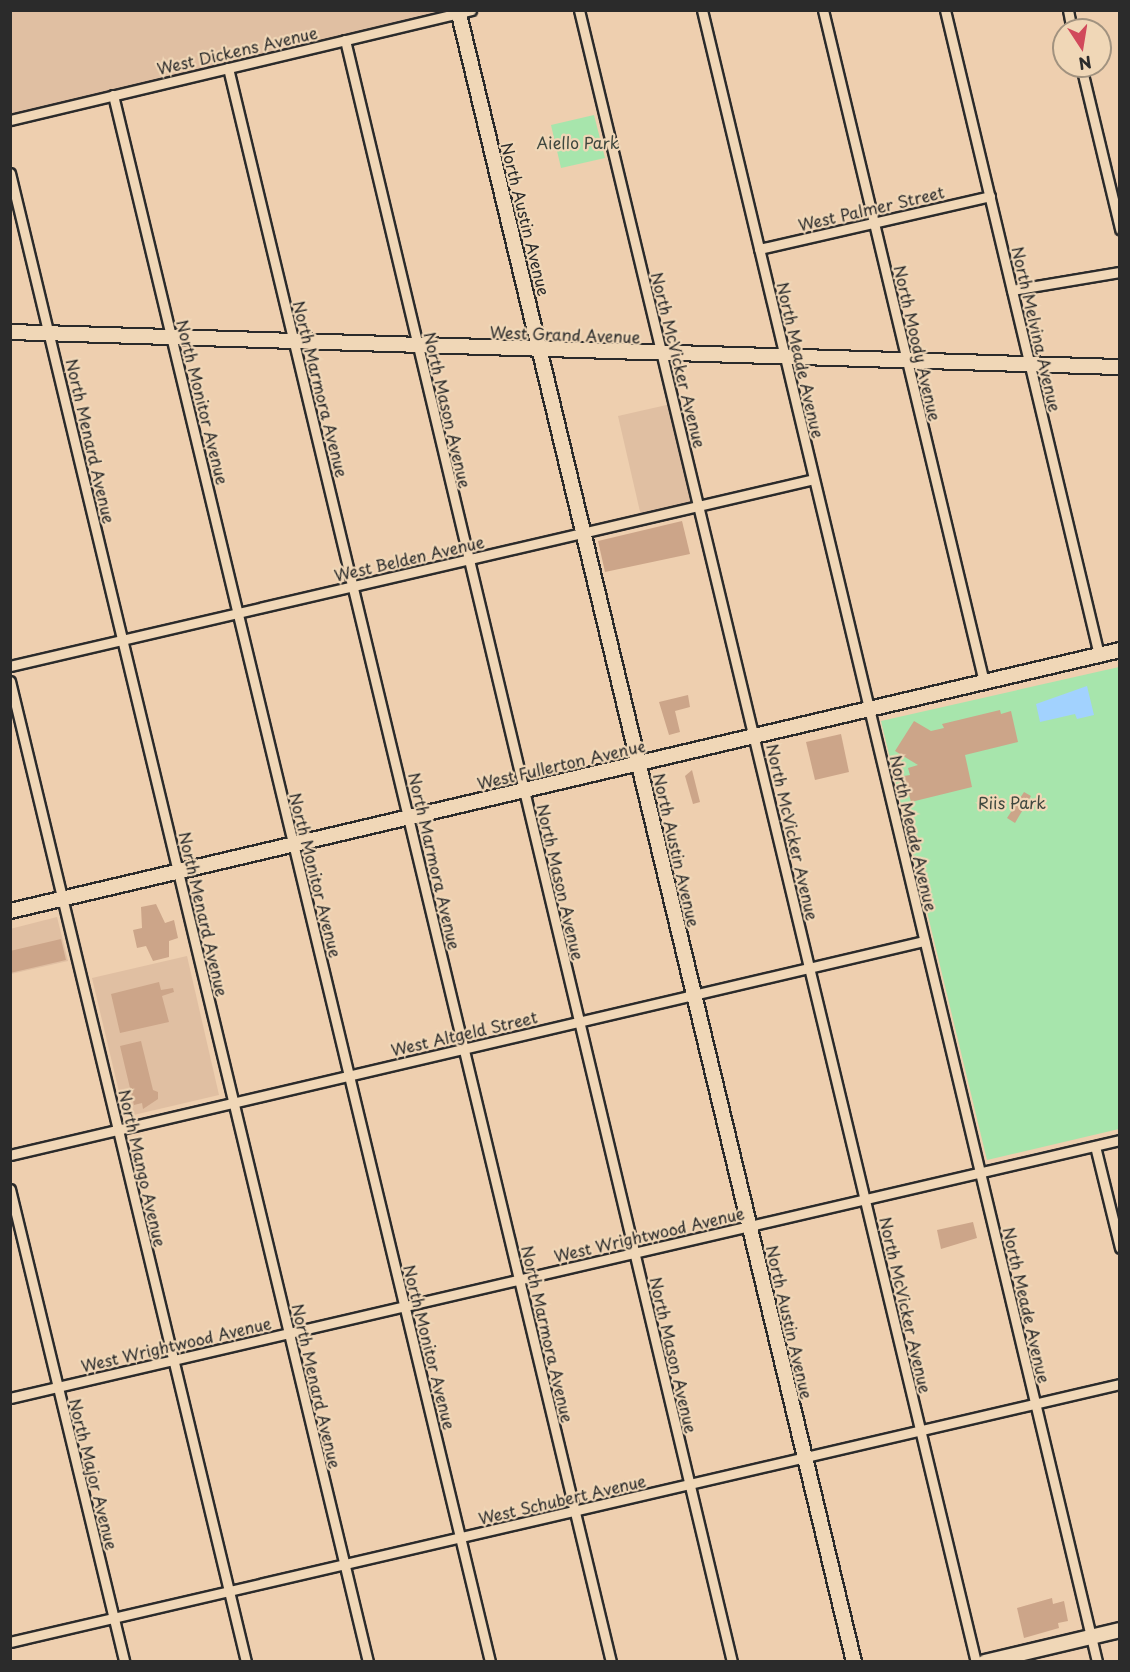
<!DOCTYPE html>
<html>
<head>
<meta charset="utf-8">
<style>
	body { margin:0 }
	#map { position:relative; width:1130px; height:1672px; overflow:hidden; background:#eecfaf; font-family:"Playpen Sans",sans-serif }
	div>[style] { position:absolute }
	.built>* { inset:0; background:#e0bfa2 }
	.green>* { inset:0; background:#a7e5ac }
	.water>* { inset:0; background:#a2d2fe }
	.building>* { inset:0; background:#cca589 }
	.roads { filter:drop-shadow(2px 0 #2b2b2b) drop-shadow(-2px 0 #2b2b2b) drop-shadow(0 2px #2b2b2b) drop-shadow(0 -2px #2b2b2b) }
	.street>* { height:9px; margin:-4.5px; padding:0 4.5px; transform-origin:4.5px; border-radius:4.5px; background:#f0d7b7 }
	.secondary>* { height:14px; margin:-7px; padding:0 7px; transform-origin:7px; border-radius:7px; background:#f0d7b7 }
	span { translate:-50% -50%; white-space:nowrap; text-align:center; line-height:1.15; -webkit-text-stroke:4.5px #f0d7b7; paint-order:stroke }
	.street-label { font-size:16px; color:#2b2b2b }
	.park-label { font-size:16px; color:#3e473e }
	.frame { position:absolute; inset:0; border:12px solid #2b2b2b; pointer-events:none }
	.north { position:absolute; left:1052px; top:18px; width:60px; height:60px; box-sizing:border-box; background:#f0d7b7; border:2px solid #a1927f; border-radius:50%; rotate:168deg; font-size:16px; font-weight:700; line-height:24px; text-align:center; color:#2b2b2b }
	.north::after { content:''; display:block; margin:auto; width:21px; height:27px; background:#d1495b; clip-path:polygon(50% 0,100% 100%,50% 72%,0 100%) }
</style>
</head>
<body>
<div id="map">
	<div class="built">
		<i style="clip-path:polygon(11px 10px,452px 11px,11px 117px)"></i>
		<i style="clip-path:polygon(671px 404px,694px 503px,641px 516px,618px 416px)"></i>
		<i style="clip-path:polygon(57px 917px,68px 961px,11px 974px,10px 929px)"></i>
		<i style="clip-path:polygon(187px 956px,219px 1095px,125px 1117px,92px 978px)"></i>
	</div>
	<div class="green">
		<i style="clip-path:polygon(594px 115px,605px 158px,561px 168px,551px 125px)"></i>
		<i style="clip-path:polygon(1119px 667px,1119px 1129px,987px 1160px,881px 721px)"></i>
	</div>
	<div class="water">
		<i style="clip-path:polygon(1087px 686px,1094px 715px,1077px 719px,1075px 714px,1040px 722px,1036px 704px)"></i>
	</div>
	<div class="building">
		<i style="clip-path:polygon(682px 521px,690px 554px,605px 572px,598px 541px)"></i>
		<i style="clip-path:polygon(688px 695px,690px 707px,675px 711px,680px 732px,669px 735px,659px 702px)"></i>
		<i style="clip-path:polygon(1000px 710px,1001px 714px,1011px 711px,1018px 742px,965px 755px,972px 787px,911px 802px,904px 776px,910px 775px,908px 768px,918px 765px,895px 751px,914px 721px,931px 731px,944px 728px,942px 724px)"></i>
		<i style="clip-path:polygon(841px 734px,849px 772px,815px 780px,806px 742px)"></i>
		<i style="clip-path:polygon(692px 770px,700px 802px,693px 804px,685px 776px)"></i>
		<i style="clip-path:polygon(1024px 792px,1031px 796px,1015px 823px,1007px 818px)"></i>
		<i style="clip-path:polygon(156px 904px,165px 923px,174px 920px,178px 938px,169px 941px,169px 957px,153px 961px,146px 946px,137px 948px,133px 930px,142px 928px,141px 907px)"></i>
		<i style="clip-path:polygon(61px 939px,66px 960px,10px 973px,10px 951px)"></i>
		<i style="clip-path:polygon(159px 982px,161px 990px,173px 988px,174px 992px,162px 996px,169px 1022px,120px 1033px,111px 994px)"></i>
		<i style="clip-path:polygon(141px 1041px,153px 1090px,158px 1092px,158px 1099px,143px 1109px,142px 1103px,134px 1105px,120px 1046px)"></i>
		<i style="clip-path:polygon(973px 1222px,977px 1238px,941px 1249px,937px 1230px)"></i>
		<i style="clip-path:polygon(1052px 1598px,1053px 1604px,1064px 1601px,1068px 1621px,1058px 1623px,1059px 1628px,1024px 1638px,1017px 1608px)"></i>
	</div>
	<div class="roads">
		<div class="street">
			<i style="left:579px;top:10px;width:1699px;rotate:76.49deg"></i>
			<i style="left:702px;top:10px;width:1699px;rotate:76.55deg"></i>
			<i style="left:823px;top:10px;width:691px;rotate:76.53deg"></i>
			<i style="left:945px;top:10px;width:663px;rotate:76.57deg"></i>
			<i style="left:1068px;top:10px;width:20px;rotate:79deg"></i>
			<i style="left:345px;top:40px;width:1668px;rotate:76.58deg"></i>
			<i style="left:1081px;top:66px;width:168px;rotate:76.5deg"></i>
			<i style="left:228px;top:68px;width:1639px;rotate:76.49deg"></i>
			<i style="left:113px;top:95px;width:1612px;rotate:76.47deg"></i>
			<i style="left:10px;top:120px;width:474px;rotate:-13.4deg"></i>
			<i style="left:10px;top:173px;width:1531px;rotate:76.48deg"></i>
			<i style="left:759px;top:249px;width:237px;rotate:-12.9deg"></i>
			<i style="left:1012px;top:290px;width:109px;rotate:-9.5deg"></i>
			<i style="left:10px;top:666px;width:825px;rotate:-13.09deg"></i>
			<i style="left:10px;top:681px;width:1009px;rotate:76.47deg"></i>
			<i style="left:1095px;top:1146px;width:105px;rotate:76.2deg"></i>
			<i style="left:10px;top:1155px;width:939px;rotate:-13.18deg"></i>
			<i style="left:10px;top:1189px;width:487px;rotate:76.4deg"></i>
			<i style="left:10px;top:1398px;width:1140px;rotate:-13.09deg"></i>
			<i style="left:10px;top:1642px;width:1140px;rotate:-13.09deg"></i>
		</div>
		<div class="secondary">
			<i style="left:458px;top:10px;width:1699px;rotate:76.52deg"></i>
			<i style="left:10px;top:332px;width:1111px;rotate:1.81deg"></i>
			<i style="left:10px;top:911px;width:1140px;rotate:-13.23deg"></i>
			<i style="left:985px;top:1662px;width:139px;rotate:-13.3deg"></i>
		</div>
	</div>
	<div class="street-label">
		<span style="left:237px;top:50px;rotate:-13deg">West Dickens Avenue</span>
		<span style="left:871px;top:208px;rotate:-13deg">West Palmer Street</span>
		<span style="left:526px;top:219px;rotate:76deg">North Austin Avenue</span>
		<span style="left:1037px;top:329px;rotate:77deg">North Melvina Avenue</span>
		<span style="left:565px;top:334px;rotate:2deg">West Grand Avenue</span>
		<span style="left:918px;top:343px;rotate:77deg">North Moody Avenue</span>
		<span style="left:679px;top:360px;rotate:76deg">North McVicker Avenue</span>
		<span style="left:801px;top:360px;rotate:77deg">North Meade Avenue</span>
		<span style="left:321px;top:389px;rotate:76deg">North Marmora Avenue</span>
		<span style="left:203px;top:402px;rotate:76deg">North Monitor Avenue</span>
		<span style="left:448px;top:410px;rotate:77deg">North Mason Avenue</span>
		<span style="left:91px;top:441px;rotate:77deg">North Menard Avenue</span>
		<span style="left:409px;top:558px;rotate:-13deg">West Belden Avenue</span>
		<span style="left:561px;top:764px;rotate:-13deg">West Fullerton Avenue</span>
		<span style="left:793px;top:832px;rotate:77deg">North McVicker Avenue</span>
		<span style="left:914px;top:833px;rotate:77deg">North Meade Avenue</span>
		<span style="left:677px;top:850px;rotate:77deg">North Austin Avenue</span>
		<span style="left:435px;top:861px;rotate:77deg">North Marmora Avenue</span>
		<span style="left:316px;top:875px;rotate:76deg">North Monitor Avenue</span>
		<span style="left:561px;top:882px;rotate:77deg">North Mason Avenue</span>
		<span style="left:204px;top:914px;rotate:77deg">North Menard Avenue</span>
		<span style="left:464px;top:1033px;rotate:-13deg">West Altgeld Street</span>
		<span style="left:143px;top:1168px;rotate:77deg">North Mango Avenue</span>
		<span style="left:649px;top:1234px;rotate:-13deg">West Wrightwood Avenue</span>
		<span style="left:906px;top:1305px;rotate:77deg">North McVicker Avenue</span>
		<span style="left:1027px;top:1305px;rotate:77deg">North Meade Avenue</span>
		<span style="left:790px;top:1322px;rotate:77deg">North Austin Avenue</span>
		<span style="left:548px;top:1334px;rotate:77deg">North Marmora Avenue</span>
		<span style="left:176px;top:1344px;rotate:-13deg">West Wrightwood Avenue</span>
		<span style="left:430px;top:1347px;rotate:76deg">North Monitor Avenue</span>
		<span style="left:674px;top:1355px;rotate:77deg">North Mason Avenue</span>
		<span style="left:317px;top:1386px;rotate:77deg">North Menard Avenue</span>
		<span style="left:94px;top:1474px;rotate:76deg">North Major Avenue</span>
		<span style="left:562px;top:1499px;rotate:-13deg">West Schubert Avenue</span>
	</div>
	<div class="park-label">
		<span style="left:578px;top:142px">Aiello Park</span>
		<span style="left:1012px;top:802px">Riis Park</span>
	</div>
	<div class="frame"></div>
	<div class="north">N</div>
</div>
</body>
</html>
